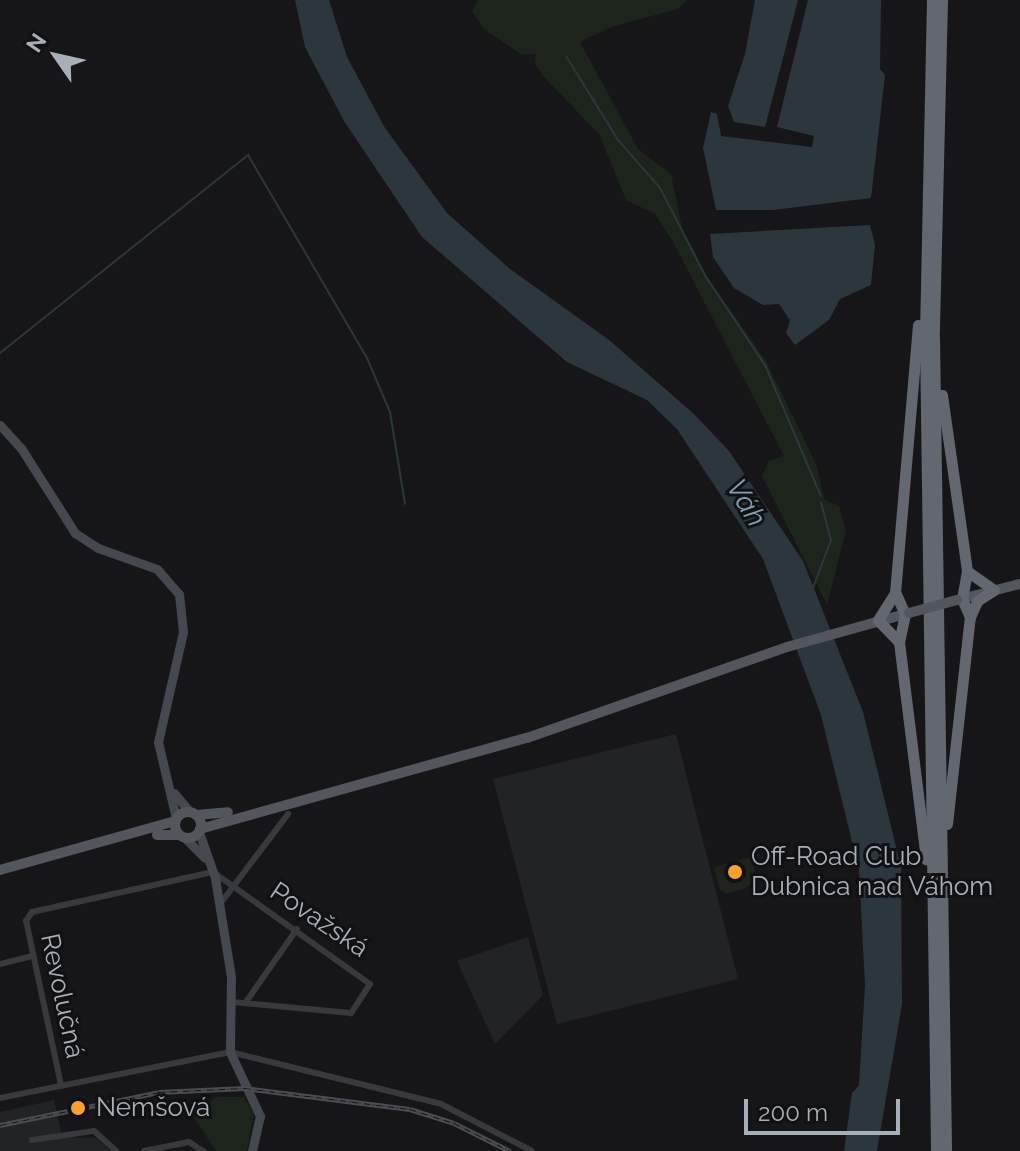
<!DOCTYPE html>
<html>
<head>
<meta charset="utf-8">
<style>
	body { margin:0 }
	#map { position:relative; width:1020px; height:1151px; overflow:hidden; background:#161618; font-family:Raleway,sans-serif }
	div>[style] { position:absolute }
	.built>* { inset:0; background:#222325 }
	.green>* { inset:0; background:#1c241c }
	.water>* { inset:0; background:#2c373d }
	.stream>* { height:2px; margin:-1px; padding:0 1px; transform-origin:1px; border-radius:1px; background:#2c373d }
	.street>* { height:6px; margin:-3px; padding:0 3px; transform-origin:3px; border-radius:3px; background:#37393e }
	.secondary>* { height:9px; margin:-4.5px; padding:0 4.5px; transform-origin:4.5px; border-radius:4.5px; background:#45484e }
	.primary>* { height:10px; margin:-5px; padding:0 5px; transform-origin:5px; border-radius:5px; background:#53565d }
	.primary>.ring { margin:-5px; padding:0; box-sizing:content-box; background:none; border:10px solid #53565d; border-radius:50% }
	.highway>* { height:11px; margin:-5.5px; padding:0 5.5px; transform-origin:5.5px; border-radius:5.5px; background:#63676f }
	.rail>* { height:5px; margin-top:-2.5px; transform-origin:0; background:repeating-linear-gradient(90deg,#111113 0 6px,#4a4d53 0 12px); box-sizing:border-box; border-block:2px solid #4a4d53 }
	.primary-bridge>* { height:10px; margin:-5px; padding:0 5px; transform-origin:5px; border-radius:5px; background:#53565d }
	.dots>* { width:22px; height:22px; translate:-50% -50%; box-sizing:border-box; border:4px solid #111113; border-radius:50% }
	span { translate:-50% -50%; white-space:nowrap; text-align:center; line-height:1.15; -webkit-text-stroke:6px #111113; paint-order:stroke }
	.poi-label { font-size:26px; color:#a8afb9 }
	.left { translate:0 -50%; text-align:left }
	.street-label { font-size:26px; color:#a8afb9 }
	.water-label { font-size:28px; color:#7ea1b5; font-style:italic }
	.north { position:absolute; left:16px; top:16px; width:80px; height:80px; -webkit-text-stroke:6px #111113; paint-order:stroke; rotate:304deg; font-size:22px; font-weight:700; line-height:32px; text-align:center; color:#a8afb9 }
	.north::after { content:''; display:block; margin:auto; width:28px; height:36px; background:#a8afb9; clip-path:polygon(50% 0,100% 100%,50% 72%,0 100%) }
	.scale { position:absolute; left:744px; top:1099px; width:156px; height:36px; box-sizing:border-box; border:4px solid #a8afb9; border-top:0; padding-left:10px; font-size:24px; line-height:28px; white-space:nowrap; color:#a8afb9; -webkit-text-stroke:6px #111113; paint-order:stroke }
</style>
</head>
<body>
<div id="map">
	<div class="built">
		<i style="clip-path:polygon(676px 734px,738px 979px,557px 1024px,493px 779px)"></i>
		<i style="clip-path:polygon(528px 937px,543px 995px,495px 1044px,457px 961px)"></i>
		<i style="clip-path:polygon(54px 1100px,62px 1137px,96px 1138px,110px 1151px,0 1151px,0 1112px)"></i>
	</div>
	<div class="green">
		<i style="clip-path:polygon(478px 0,687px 0,678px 9px,611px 27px,580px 42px,638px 149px,671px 174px,682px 228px,706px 275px,766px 361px,816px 464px,825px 500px,839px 506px,846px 530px,827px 605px,762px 476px,769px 461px,784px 456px,672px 240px,655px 214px,626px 200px,599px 134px,543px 76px,535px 64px,536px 54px,522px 55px,484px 29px,472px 11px)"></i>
		<i style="clip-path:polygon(751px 857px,756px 878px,746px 888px,726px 894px,720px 890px,714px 867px)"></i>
		<i style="clip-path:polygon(217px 1097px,244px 1097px,254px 1113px,247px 1151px,216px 1151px,197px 1122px,193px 1113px)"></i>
	</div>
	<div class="water">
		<i style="clip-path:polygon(295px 0,329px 0,347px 57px,385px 128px,447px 213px,510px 269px,609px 340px,694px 414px,729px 451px,803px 561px,863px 712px,901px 867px,902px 1004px,877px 1151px,844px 1151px,852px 1093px,859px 1085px,865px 985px,859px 870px,821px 715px,763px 559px,677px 429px,647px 400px,567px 362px,422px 237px,344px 121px,305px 47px)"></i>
		<i style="clip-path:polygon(755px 0,798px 0,765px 127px,734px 122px,728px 106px,745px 54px)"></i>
		<i style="clip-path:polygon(808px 0,881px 0,880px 69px,885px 75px,871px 198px,773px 210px,716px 210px,703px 148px,711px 112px,717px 114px,721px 136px,812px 147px,814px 136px,777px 127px)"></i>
		<i style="clip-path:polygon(870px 225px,875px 245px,871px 285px,840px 299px,829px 320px,795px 345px,786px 333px,790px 320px,779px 304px,763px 305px,734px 288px,713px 257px,710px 234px)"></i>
	</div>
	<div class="stream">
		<i style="left:566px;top:56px;width:99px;rotate:58.2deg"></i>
		<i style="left:618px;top:140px;width:64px;rotate:48.8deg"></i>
		<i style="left:660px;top:188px;width:100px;rotate:62.7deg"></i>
		<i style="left:706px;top:277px;width:106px;rotate:56.2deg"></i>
		<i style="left:765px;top:365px;width:142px;rotate:66.9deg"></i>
		<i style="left:0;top:353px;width:317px;rotate:-38.6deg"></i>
		<i style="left:248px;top:155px;width:235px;rotate:59.6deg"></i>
		<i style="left:367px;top:358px;width:59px;rotate:66.9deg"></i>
		<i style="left:390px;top:412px;width:93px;rotate:80.7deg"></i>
		<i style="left:813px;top:588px;width:51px;rotate:-69.4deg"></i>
		<i style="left:831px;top:540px;width:39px;rotate:-105deg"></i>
	</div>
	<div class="street">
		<i style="left:220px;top:904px;width:113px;rotate:-52.9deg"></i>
		<i style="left:0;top:964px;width:34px;rotate:-14deg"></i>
		<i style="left:246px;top:1002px;width:89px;rotate:-55.1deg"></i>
		<i style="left:61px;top:1085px;width:168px;rotate:-102deg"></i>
		<i style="left:26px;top:921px;width:11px;rotate:-56deg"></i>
		<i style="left:32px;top:912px;width:185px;rotate:-12.5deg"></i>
		<i style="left:213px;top:872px;width:193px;rotate:35.5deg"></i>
		<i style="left:370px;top:984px;width:35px;rotate:123deg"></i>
		<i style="left:351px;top:1013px;width:119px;rotate:-174.7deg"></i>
		<i style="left:0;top:1098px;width:235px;rotate:-11.3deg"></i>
		<i style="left:230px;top:1052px;width:217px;rotate:13.8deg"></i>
		<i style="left:441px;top:1104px;width:102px;rotate:27.3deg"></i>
		<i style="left:32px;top:1140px;width:63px;rotate:-8.3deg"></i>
		<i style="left:94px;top:1131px;width:30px;rotate:42deg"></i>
		<i style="left:144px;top:1151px;width:46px;rotate:-11.3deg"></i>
		<i style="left:189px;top:1142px;width:17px;rotate:33deg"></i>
	</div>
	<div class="secondary">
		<i style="left:0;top:425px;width:31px;rotate:48deg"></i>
		<i style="left:21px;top:448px;width:101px;rotate:57.6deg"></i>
		<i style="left:75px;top:533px;width:27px;rotate:33deg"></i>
		<i style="left:98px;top:548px;width:63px;rotate:19.6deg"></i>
		<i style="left:157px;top:569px;width:33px;rotate:49deg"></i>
		<i style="left:179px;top:594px;width:38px;rotate:84deg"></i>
		<i style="left:183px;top:632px;width:113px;rotate:102.8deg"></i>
		<i style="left:158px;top:742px;width:78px;rotate:76.7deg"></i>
		<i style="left:174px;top:793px;width:25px;rotate:50deg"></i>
		<i style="left:199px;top:832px;width:49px;rotate:70.8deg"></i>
		<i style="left:215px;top:878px;width:100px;rotate:80.8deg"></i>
		<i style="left:231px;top:977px;width:75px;rotate:90.8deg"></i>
		<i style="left:230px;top:1052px;width:71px;rotate:64.9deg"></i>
		<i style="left:260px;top:1116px;width:36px;rotate:103deg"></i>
		<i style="left:185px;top:838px;width:28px;rotate:45deg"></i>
	</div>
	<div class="primary">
		<i style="left:957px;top:600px;width:65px;rotate:-14.3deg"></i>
		<i class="ring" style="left:175px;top:812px;width:16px;height:16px"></i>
		<i style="left:196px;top:815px;width:32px;rotate:-5deg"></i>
		<i style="left:200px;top:829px;width:339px;rotate:-15.6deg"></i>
		<i style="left:527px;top:738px;width:275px;rotate:-19.3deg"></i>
		<i style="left:787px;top:647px;width:127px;rotate:-15.6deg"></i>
		<i style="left:157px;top:835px;width:22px"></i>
		<i style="left:0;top:870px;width:182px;rotate:-15.6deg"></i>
	</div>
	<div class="highway">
		<i style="left:932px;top:0;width:339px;rotate:91.2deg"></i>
		<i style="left:925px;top:339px;width:812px;rotate:89.22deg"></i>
		<i style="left:942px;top:0;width:338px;rotate:91.4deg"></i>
		<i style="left:934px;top:338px;width:813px;rotate:89.15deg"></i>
		<i style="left:942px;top:395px;width:178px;rotate:81.9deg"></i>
		<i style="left:967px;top:571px;width:28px;rotate:100deg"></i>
		<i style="left:962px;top:599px;width:20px;rotate:66deg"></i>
		<i style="left:967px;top:571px;width:33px;rotate:35deg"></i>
		<i style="left:896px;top:594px;width:22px;rotate:66deg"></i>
		<i style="left:905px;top:614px;width:29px;rotate:102deg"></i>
		<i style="left:899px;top:642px;width:219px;rotate:82.9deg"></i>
		<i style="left:899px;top:642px;width:30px;rotate:-134deg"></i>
		<i style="left:878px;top:620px;width:32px;rotate:-58deg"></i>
		<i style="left:895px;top:593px;width:269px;rotate:-85.1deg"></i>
		<i style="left:947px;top:824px;width:208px;rotate:-83.7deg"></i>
		<i style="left:970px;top:617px;width:17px;rotate:-66deg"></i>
		<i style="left:977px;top:601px;width:20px;rotate:-33deg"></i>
	</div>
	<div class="rail">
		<i style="left:0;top:1125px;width:162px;rotate:-11.7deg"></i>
		<i style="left:159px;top:1092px;width:86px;rotate:-2.7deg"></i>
		<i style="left:245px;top:1088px;width:166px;rotate:7.3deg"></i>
		<i style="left:410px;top:1109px;width:46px;rotate:17.7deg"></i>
		<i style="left:454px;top:1123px;width:63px;rotate:26.6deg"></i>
	</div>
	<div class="primary-bridge">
		<i style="left:909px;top:613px;width:50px;rotate:-15.2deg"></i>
	</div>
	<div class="dots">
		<i style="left:735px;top:872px;background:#f9a02e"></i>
		<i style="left:78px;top:1108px;background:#f9a02e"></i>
	</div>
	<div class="poi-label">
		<span class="left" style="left:751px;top:872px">Off-Road Club<br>Dubnica nad Váhom</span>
		<span class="left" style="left:96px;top:1108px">Nemšová</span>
	</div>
	<div class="street-label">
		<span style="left:319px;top:920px;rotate:34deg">Považská</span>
		<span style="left:62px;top:996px;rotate:78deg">Revolučná</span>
	</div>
	<div class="water-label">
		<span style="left:746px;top:503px;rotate:59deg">Váh</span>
	</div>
	<div class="north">N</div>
	<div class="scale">200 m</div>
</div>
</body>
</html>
